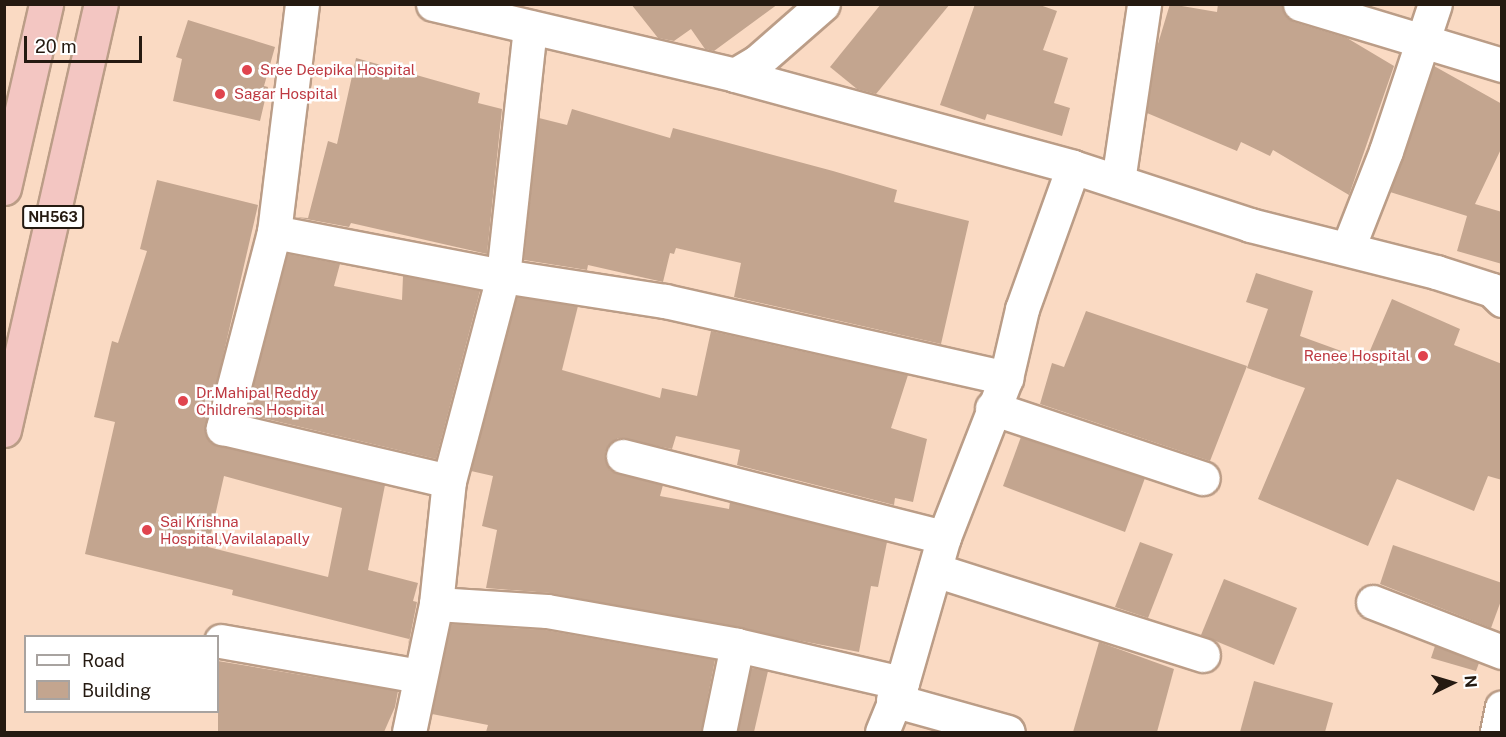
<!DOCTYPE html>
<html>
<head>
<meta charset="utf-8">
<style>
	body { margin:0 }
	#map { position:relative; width:1506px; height:737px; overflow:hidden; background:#fadac3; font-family:"Public Sans",sans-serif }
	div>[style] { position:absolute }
	.building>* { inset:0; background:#c3a58f }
	.roads { filter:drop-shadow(2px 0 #bb9d87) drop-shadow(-2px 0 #bb9d87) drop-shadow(0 2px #bb9d87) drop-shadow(0 -2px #bb9d87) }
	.minor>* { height:33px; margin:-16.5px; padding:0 16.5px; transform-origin:16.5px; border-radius:16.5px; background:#fff }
	.trunk>* { height:33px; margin:-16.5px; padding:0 16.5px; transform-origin:16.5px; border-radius:16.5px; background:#f3c6c2 }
	.dots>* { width:16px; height:16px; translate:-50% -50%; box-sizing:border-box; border:3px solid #fff; border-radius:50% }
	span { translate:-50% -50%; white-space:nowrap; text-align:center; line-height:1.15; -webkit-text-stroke:5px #fff; paint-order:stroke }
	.shield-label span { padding:2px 4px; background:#fff; border:2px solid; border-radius:4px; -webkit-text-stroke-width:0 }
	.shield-label { font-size:14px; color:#251a11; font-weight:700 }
	.health-label { font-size:15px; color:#be3a42 }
	.left { translate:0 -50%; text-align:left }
	.right { translate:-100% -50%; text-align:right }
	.frame { position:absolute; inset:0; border:6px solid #251a11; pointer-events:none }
	.legend { position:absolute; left:24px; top:635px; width:195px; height:78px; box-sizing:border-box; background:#fff; border:2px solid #a8a3a0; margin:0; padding:8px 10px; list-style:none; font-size:18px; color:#251a11 }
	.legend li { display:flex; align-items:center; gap:12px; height:30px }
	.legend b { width:30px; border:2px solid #a8a3a0 }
	.north { position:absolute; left:1422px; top:653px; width:60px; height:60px; -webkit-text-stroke:4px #fff; paint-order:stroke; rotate:85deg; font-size:16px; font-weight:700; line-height:24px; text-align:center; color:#251a11 }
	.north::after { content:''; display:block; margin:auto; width:21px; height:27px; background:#251a11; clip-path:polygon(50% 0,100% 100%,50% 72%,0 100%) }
	.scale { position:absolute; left:24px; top:36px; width:118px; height:27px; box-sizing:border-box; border:3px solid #251a11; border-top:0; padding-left:8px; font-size:18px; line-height:21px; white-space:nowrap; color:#251a11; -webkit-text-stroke:4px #fff; paint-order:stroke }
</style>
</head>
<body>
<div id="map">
	<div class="building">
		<i style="clip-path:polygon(631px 4px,778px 4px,714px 51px,705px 49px,691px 29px,674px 41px,658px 38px)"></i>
		<i style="clip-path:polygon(881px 4px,950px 4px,876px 94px,857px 89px,830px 67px)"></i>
		<i style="clip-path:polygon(975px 4px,1037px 4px,1057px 11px,1043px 50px,1068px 58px,1054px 103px,1070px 108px,1062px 136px,987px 114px,985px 120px,940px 105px)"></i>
		<i style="clip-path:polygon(1170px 4px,1217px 12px,1218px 4px,1282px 4px,1286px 16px,1294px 22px,1347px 38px,1394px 66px,1349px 195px,1273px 150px,1270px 156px,1241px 142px,1237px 151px,1147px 113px,1157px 47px)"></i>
		<i style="clip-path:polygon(188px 20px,275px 47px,264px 86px,268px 87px,260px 121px,173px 101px,182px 59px,176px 57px)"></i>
		<i style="clip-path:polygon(356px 58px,480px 93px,478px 103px,502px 109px,487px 254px,351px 223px,349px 227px,295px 217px,308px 218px,328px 141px,337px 144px)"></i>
		<i style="clip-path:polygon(1434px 66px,1502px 104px,1502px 147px,1475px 204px,1502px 212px,1502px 264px,1457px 251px,1467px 216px,1390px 192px)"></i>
		<i style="clip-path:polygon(572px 109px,670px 138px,673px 128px,833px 171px,897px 190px,894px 202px,969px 221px,941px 344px,734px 297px,741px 263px,676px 248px,674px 254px,670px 253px,663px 282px,588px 265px,587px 270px,524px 260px,539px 118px,567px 125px)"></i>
		<i style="clip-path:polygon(evenodd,157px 180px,258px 205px,205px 434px,219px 446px,385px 485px,368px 570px,418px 583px,413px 601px,417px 602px,408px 647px,409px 639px,232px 595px,233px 590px,85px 554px,115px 422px,94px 417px,112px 341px,118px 343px,147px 251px,140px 249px,157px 180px,224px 476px,342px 508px,328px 577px,208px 547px,224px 476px)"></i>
		<i style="clip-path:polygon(288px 254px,340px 264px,334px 286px,402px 300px,403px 276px,480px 291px,436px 459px,246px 414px)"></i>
		<i style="clip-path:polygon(1256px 273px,1313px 291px,1300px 336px,1366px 360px,1392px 299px,1460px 329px,1454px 345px,1502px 364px,1502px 480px,1488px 476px,1474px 511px,1397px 479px,1368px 546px,1258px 499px,1305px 388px,1247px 368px,1268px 309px,1246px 302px)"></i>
		<i style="clip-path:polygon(517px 297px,578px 306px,562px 370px,660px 398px,662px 388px,697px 396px,711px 331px,908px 375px,891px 428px,927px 439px,913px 502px,895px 498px,894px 505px,737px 465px,740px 450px,676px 436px,672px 449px,618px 438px,605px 452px,610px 470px,663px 485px,660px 496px,729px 509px,730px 502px,887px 542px,878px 587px,871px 586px,859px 652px,550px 593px,486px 588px,497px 530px,482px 526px,493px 476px,471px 471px)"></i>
		<i style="clip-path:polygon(1086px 311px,1247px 366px,1210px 461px,1040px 404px,1052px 363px,1064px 367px)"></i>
		<i style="clip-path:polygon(1021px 437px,1145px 478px,1125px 532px,1003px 486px)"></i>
		<i style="clip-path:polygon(1140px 542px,1173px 554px,1148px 618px,1115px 607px)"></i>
		<i style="clip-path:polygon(1393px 545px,1502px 583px,1502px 598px,1491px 628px,1380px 584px)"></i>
		<i style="clip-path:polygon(1224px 579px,1297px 608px,1274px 665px,1201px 635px)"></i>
		<i style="clip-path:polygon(451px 624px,545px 630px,715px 660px,701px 732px,486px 732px,488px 725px,432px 714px)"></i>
		<i style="clip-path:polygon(1099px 642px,1174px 669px,1157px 732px,1073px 732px)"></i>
		<i style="clip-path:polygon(1435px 646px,1479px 663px,1476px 671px,1431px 658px)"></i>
		<i style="clip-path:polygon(218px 661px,398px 691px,395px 707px,384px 732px,218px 732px)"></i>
		<i style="clip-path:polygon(751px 668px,768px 671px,754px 732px,738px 732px)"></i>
		<i style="clip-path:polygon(1254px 681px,1333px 703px,1325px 732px,1240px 732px)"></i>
	</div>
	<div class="roads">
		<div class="minor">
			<i style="left:302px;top:4px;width:230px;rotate:97deg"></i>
			<i style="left:274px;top:232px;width:203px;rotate:104.6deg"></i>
			<i style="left:223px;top:428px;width:232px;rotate:13.2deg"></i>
			<i style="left:433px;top:4px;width:310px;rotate:13.2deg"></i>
			<i style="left:735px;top:75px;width:350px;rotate:15.2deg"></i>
			<i style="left:1073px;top:167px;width:186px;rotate:18.1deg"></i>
			<i style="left:1250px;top:225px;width:192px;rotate:14.2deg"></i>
			<i style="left:1436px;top:272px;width:59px;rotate:17.8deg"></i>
			<i style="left:1492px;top:290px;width:14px;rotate:45deg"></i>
			<i style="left:1300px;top:4px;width:211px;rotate:16.8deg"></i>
			<i style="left:735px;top:75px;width:27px;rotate:-31deg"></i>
			<i style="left:758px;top:61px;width:86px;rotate:-41.2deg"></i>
			<i style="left:1118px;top:181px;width:179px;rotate:-81.6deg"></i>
			<i style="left:274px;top:232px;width:233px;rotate:10.9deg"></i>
			<i style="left:503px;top:276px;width:164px;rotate:8.8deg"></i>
			<i style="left:665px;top:301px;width:350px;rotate:12.7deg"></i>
			<i style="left:1348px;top:248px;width:104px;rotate:-68.6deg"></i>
			<i style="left:1386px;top:151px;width:155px;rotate:-71.6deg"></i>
			<i style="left:992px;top:408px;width:222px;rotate:18.4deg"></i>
			<i style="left:623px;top:456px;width:331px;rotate:14.2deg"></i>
			<i style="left:935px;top:570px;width:281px;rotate:17.6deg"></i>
			<i style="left:1373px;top:602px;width:138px;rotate:21.2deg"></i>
			<i style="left:436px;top:604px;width:111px;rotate:3.6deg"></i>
			<i style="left:547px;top:611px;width:193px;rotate:10.1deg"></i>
			<i style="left:737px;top:645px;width:169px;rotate:13deg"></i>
			<i style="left:221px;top:641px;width:202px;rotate:10deg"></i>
			<i style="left:893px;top:700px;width:119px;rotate:15.5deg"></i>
			<i style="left:409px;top:732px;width:131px;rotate:-78.1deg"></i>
			<i style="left:436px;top:604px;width:124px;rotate:-84deg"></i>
			<i style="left:449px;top:481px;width:212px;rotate:-75.2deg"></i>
			<i style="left:503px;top:276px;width:250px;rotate:-83.8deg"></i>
			<i style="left:719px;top:732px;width:89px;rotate:-78.3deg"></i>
			<i style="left:882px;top:732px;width:53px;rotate:-67.8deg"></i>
			<i style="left:902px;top:683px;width:152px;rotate:-74deg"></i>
			<i style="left:944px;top:537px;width:171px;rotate:-68.7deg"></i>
			<i style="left:1006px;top:378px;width:71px;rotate:-76.9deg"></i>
			<i style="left:1022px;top:309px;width:151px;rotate:-70.2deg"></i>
			<i style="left:1497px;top:732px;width:25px;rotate:-79deg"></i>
		</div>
		<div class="trunk">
			<i style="left:4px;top:188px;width:189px;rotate:-77.1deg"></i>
			<i style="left:4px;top:430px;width:437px;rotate:-77.2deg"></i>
		</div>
	</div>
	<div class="dots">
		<i style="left:247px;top:70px;background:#e0444e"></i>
		<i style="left:220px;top:94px;background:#e0444e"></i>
		<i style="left:1423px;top:356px;background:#e0444e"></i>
		<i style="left:183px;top:401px;background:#e0444e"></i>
		<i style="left:147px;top:530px;background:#e0444e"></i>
	</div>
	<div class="shield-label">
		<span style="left:53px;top:217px">NH563</span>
	</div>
	<div class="health-label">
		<span class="left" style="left:260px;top:70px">Sree Deepika Hospital</span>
		<span class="left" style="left:234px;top:94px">Sagar Hospital</span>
		<span class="right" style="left:1410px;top:356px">Renee Hospital</span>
		<span class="left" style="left:196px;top:401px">Dr.Mahipal Reddy<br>Childrens Hospital</span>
		<span class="left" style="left:160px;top:530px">Sai Krishna<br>Hospital,Vavilalapally</span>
	</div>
	<div class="frame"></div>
	<ul class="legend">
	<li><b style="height:8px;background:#fff"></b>Road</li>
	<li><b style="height:16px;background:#c3a58f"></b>Building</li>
	</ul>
	<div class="north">N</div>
	<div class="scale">20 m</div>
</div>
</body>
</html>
